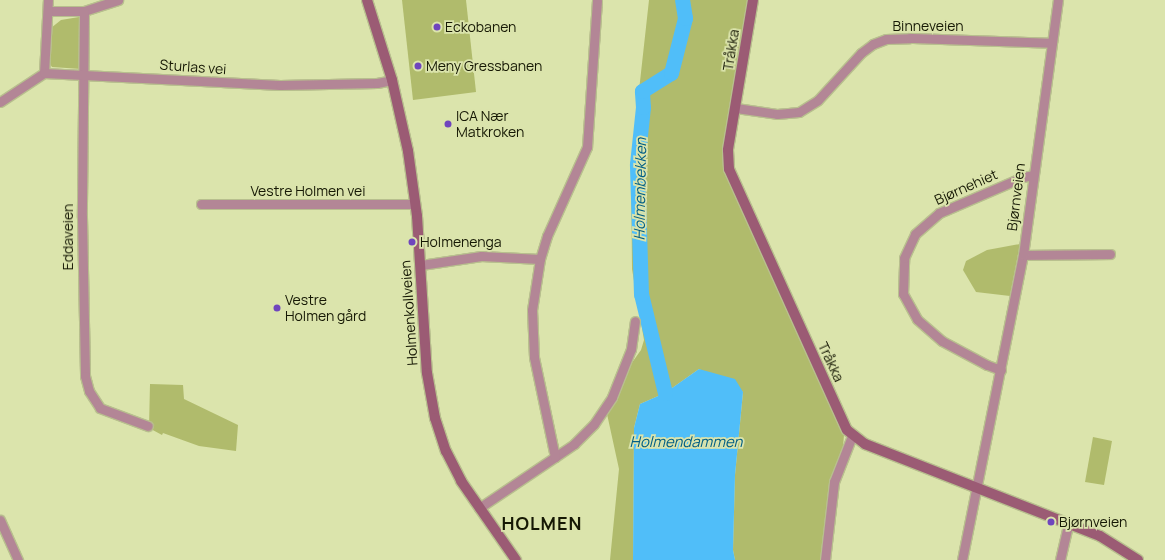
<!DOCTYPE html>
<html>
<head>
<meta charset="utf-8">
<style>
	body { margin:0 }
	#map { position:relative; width:1165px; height:560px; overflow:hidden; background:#dbe4ac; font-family:Manrope,sans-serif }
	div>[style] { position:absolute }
	.green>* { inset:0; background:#b0bb6c }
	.water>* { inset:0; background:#50bef9 }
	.river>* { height:15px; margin:-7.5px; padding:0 7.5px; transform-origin:7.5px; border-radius:7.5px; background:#50bef9 }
	.roads { filter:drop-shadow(1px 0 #b8bf8e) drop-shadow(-1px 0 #b8bf8e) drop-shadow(0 1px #b8bf8e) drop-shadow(0 -1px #b8bf8e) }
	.street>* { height:9px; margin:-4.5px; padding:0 4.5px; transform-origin:4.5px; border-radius:4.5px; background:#b38696 }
	.secondary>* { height:10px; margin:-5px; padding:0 5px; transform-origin:5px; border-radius:5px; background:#9b5b74 }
	.dots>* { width:11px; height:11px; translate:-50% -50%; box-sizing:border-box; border:2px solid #dbe4ac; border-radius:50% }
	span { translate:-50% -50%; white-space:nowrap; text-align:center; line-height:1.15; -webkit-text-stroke:3.5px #dbe4ac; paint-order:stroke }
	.street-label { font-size:14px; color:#161804 }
	.poi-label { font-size:14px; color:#161804 }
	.left { translate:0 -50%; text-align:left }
	.water-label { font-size:15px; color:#025e85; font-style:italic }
	.district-label { font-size:18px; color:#161804; font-weight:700; letter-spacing:1px }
</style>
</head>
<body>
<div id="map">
	<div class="green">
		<i style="clip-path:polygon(402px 0,466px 0,476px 92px,413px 100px)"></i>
		<i style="clip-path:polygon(649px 0,749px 0,724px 165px,844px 435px,843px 447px,832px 476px,821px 560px,735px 560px,733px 550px,735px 475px,743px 392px,699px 369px,665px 393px,640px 404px,634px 428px,633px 560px,610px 560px,619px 469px,607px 414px,631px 364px,641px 350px,644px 340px,632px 269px,631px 163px)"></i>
		<i style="clip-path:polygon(79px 17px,82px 21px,81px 69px,52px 67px,48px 61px,51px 28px,61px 20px)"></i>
		<i style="clip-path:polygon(1020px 244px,1010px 296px,976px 292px,963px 270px,966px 261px,987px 250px)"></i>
		<i style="clip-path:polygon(150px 384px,183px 385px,184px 399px,238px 425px,236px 451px,199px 446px,163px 433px,162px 435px,149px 428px)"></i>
		<i style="clip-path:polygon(1093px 437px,1112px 441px,1104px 485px,1085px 482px)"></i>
	</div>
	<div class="water">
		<i style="clip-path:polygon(699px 369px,735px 379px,743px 392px,735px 475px,733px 550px,735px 560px,633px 560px,634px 428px,640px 404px,665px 393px)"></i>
	</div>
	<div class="river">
		<i style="left:665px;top:393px;width:102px;rotate:-103.6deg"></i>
		<i style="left:641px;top:294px;width:130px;rotate:-91.8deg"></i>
		<i style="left:637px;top:164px;width:57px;rotate:-84deg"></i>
		<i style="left:643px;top:107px;width:16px;rotate:-94deg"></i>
		<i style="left:642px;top:91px;width:34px;rotate:-32deg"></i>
		<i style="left:671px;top:73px;width:57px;rotate:-75.7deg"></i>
		<i style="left:685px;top:18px;width:18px;rotate:-99deg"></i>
	</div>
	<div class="roads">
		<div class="street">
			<i style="left:48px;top:11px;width:36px"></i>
			<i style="left:84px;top:11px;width:36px;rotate:-18deg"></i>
			<i style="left:84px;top:11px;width:206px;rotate:90.6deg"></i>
			<i style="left:82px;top:217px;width:159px;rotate:88.9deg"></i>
			<i style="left:85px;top:376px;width:16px;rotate:75deg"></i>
			<i style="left:89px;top:391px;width:20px;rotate:57deg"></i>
			<i style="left:100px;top:408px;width:51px;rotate:20.6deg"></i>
			<i style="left:44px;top:73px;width:73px;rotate:-86.9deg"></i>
			<i style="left:0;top:102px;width:53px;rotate:-33.4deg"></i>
			<i style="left:44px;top:73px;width:236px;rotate:2.9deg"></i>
			<i style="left:280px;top:85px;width:97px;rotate:-1.2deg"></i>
			<i style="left:377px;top:83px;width:15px;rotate:-11deg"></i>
			<i style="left:736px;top:108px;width:41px;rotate:8.3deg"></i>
			<i style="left:777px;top:114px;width:22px;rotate:-5deg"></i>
			<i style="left:799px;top:112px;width:22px;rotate:-32deg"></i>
			<i style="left:818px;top:100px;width:64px;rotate:-47.5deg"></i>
			<i style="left:861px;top:53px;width:15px;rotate:-37deg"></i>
			<i style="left:873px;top:44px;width:14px;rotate:-21deg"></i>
			<i style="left:886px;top:39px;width:24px;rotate:-2deg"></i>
			<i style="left:910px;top:38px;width:142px;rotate:2deg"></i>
			<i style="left:201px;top:204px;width:214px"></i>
			<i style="left:1023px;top:255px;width:87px;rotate:-0.7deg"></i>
			<i style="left:421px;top:265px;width:61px;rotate:-8.5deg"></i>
			<i style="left:481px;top:256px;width:59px;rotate:2.9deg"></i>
			<i style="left:1001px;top:370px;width:15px;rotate:-160deg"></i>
			<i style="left:987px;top:365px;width:51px;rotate:-151.9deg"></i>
			<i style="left:942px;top:341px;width:33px;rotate:-139deg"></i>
			<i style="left:917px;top:319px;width:29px;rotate:-119deg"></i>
			<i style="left:903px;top:294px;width:36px;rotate:-88deg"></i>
			<i style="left:904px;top:258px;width:26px;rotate:-65deg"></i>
			<i style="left:915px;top:234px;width:32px;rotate:-41deg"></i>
			<i style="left:939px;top:213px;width:91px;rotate:-23.2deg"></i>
			<i style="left:1023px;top:177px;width:10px;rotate:-11deg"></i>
			<i style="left:555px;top:457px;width:23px;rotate:-34deg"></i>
			<i style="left:574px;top:444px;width:28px;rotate:-45deg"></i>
			<i style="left:594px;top:424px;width:32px;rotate:-56deg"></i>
			<i style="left:612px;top:397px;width:52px;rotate:-68.4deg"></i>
			<i style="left:631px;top:349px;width:28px;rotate:-82deg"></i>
			<i style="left:479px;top:508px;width:92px;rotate:-33.9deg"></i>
			<i style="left:555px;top:457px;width:102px;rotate:-101.9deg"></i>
			<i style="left:534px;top:357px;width:47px;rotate:-92.4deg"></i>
			<i style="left:532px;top:310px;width:52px;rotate:-81.1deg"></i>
			<i style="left:540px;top:259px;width:24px;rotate:-73deg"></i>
			<i style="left:547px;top:236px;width:98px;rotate:-65.8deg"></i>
			<i style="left:587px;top:147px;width:147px;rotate:-86.1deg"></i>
			<i style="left:0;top:520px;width:44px;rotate:65.8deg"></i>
			<i style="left:825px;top:560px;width:79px;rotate:-83.4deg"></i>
			<i style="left:834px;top:482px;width:49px;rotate:-68.6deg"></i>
			<i style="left:962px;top:560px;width:311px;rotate:-78.7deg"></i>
			<i style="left:1023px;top:255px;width:257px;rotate:-82.2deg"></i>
			<i style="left:1060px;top:560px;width:37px;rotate:-77deg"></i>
		</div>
		<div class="secondary">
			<i style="left:367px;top:0;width:84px;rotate:72.6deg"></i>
			<i style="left:392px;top:80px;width:73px;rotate:77.3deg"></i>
			<i style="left:408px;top:151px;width:66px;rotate:82.1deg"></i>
			<i style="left:417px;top:216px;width:157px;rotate:86.4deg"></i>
			<i style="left:427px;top:373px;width:46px;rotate:79.9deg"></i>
			<i style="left:435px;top:418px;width:35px;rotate:72deg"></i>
			<i style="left:446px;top:451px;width:34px;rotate:63deg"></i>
			<i style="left:461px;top:481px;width:96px;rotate:55.2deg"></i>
			<i style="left:753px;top:0;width:152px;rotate:99.5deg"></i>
			<i style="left:728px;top:150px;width:19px;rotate:87deg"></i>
			<i style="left:729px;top:169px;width:286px;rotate:65.7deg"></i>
			<i style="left:847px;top:430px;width:23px;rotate:38deg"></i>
			<i style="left:865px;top:444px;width:252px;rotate:21.4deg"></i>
			<i style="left:1100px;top:536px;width:45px;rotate:32.3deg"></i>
		</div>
	</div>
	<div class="dots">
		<i style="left:437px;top:27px;background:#6f45bd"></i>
		<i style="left:418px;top:66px;background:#6f45bd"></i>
		<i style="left:448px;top:124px;background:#6f45bd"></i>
		<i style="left:412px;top:242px;background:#6f45bd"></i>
		<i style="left:277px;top:308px;background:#6f45bd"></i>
		<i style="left:1051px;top:522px;background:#6f45bd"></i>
	</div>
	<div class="street-label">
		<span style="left:928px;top:26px">Binneveien</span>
		<span style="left:731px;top:50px;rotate:-81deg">Tråkka</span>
		<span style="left:193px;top:67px;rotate:4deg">Sturlas vei</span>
		<span style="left:966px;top:187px;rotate:-24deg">Bjørnehiet</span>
		<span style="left:308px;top:191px">Vestre Holmen vei</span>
		<span style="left:1016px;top:197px;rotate:-83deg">Bjørnveien</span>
		<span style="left:68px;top:237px;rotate:-90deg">Eddaveien</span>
		<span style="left:409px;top:313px;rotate:-94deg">Holmenkollveien</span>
		<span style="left:831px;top:362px;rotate:65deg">Tråkka</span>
	</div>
	<div class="poi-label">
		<span class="left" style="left:445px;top:27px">Eckobanen</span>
		<span class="left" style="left:426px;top:66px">Meny Gressbanen</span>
		<span class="left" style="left:456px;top:124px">ICA Nær<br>Matkroken</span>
		<span class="left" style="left:420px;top:242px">Holmenenga</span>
		<span class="left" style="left:285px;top:308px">Vestre<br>Holmen gård</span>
		<span class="left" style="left:1059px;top:522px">Bjørnveien</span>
	</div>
	<div class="water-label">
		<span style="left:640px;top:189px;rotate:-89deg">Holmenbekken</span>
		<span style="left:686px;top:442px">Holmendammen</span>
	</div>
	<div class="district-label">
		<span style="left:542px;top:523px">HOLMEN</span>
	</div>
</div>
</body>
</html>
